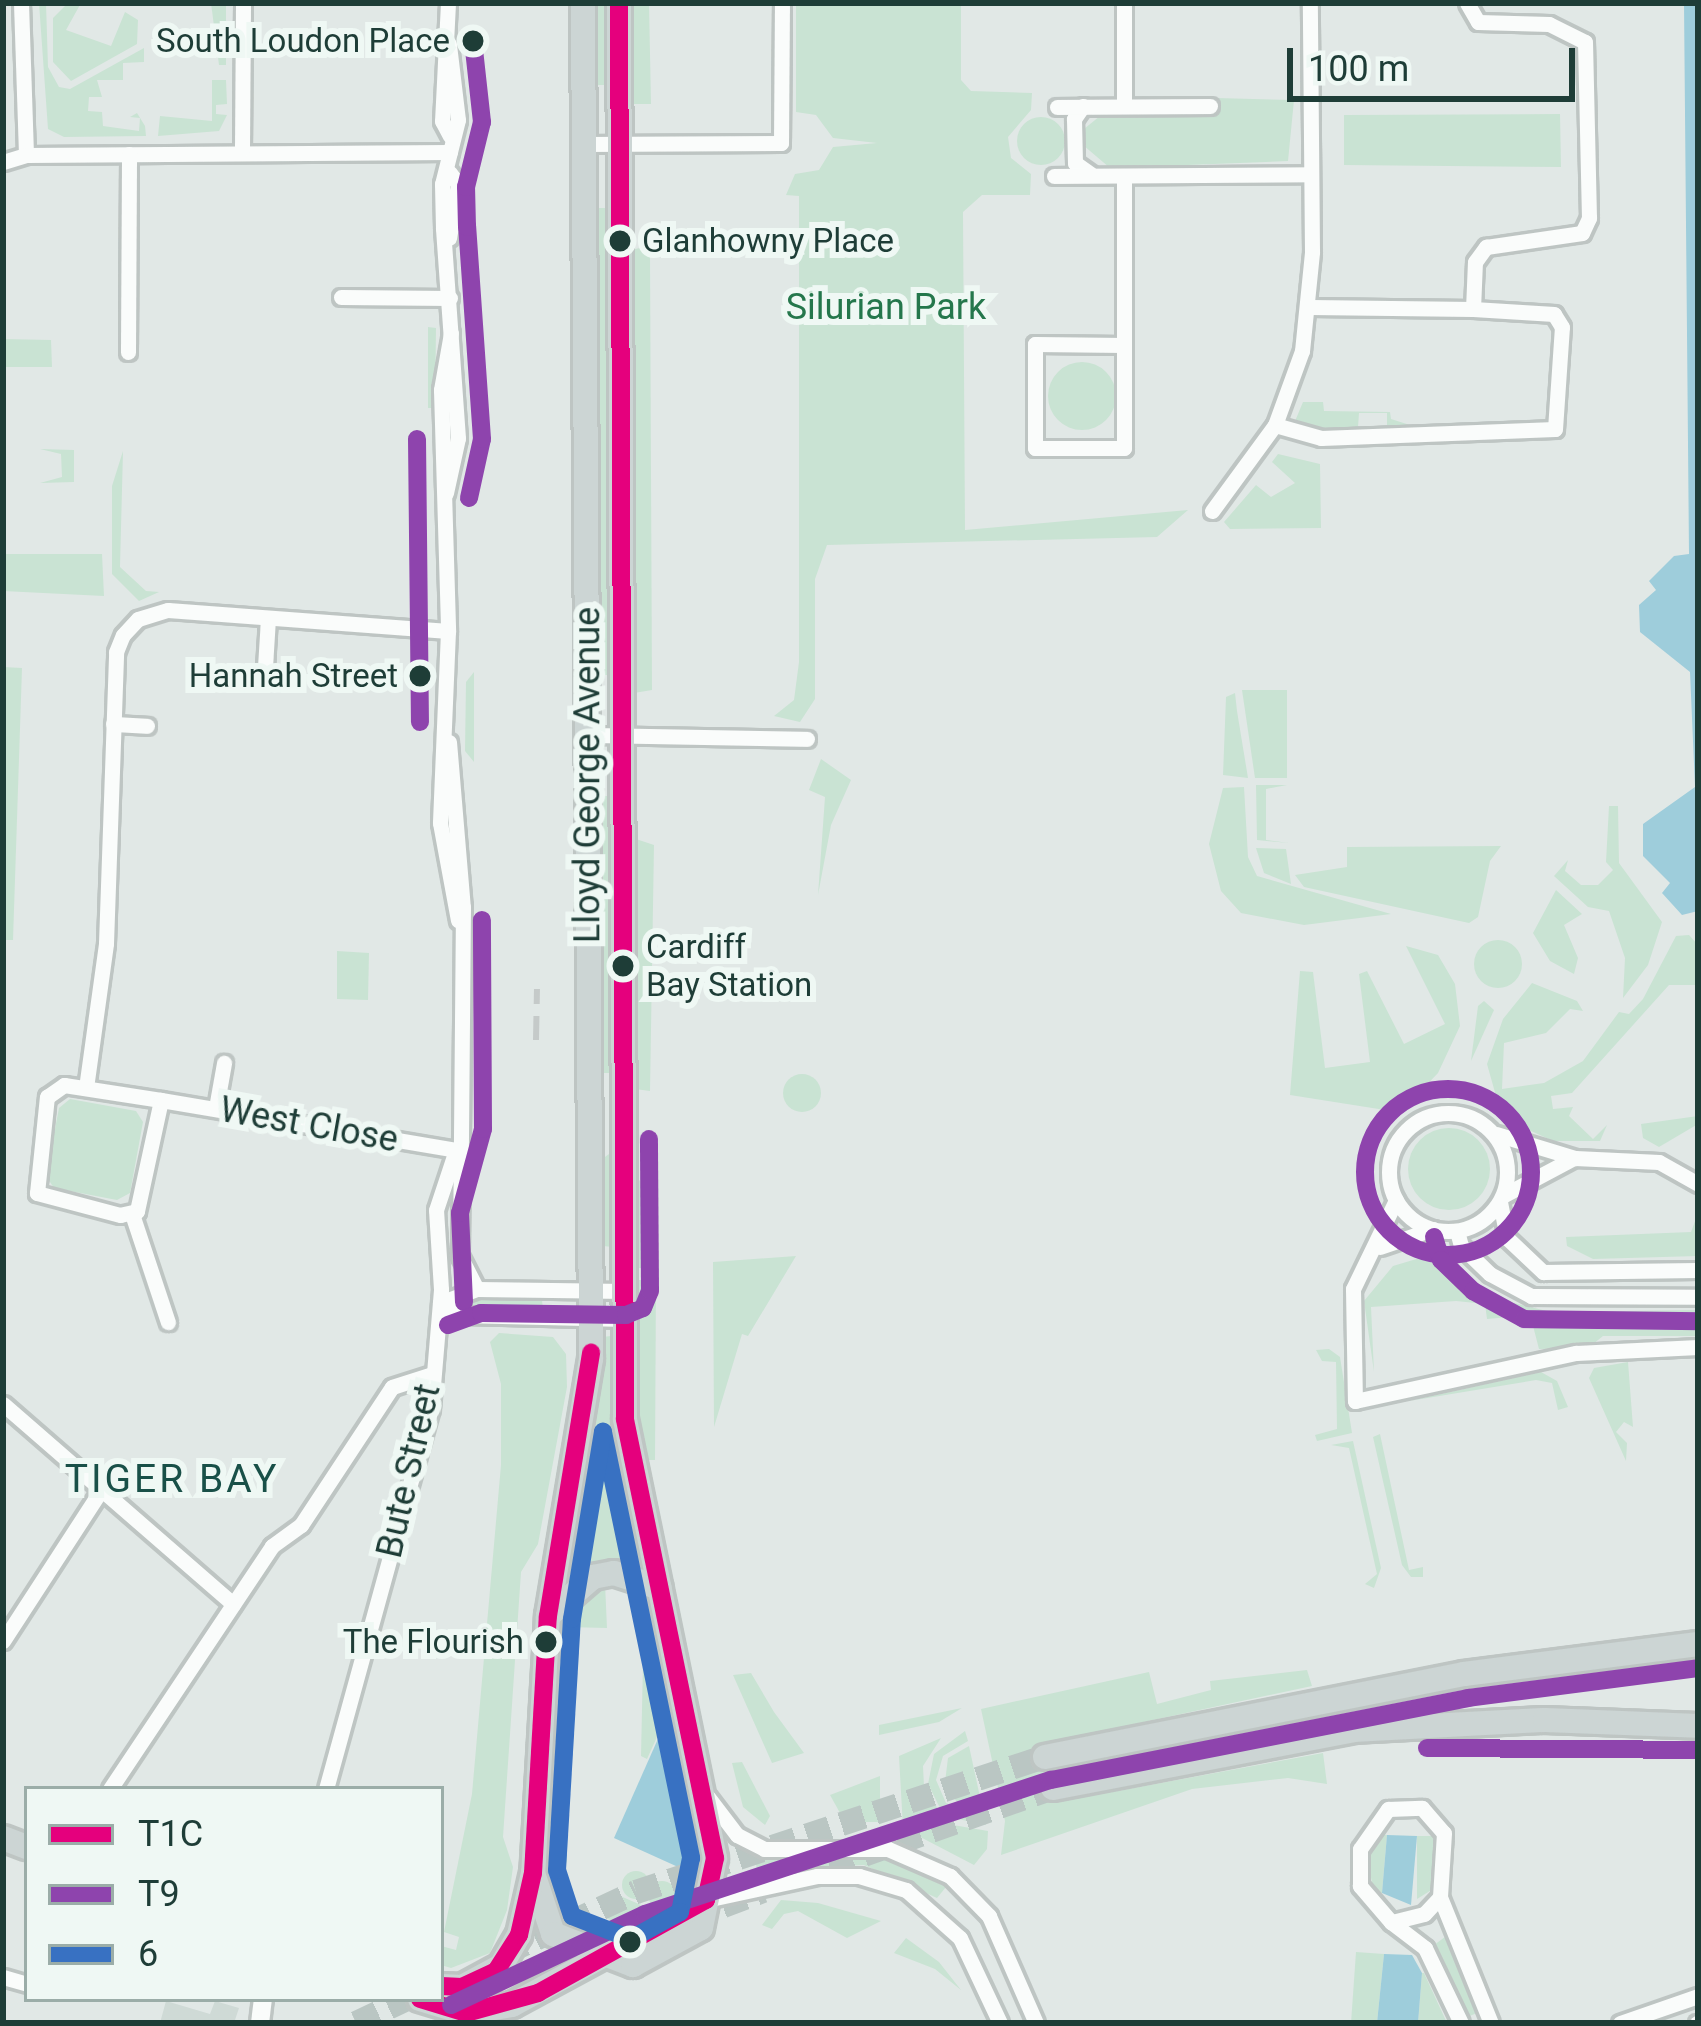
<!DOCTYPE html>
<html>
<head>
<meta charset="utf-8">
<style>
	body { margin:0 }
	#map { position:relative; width:1701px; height:2026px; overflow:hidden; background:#e1e8e6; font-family:Roboto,sans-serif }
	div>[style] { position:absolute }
	.built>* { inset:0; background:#cfdad6 }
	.green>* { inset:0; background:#c9e3d3 }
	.round { border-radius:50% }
	.water>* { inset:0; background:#9ecddb }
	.primary-tunnel>* { height:24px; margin-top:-12px; transform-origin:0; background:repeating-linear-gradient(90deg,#bac6c3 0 24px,transparent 0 36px) }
	.roads { filter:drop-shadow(3px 0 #bec5c3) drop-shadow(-3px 0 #bec5c3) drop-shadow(0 3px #bec5c3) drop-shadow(0 -3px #bec5c3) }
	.minor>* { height:15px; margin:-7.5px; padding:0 7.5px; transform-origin:7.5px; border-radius:7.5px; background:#fafcfb }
	.minor>.ring { margin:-7.5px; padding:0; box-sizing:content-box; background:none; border:15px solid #fafcfb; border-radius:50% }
	.tertiary>* { height:18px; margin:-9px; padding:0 9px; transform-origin:9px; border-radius:9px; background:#fafcfb }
	.primary>* { height:24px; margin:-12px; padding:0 12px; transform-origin:12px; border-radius:12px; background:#ccd5d4 }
	.rail>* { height:6px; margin-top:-3px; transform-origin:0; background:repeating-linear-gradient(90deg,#c5cac9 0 24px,transparent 0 36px) }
	.bus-1>* { height:18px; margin:-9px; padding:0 9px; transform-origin:9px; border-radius:9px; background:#e5007d }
	.bus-2>* { height:18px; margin:-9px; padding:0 9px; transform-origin:9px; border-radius:9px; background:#8e44ad }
	.bus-2>.ring { margin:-9px; padding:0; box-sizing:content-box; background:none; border:18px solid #8e44ad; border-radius:50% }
	.bus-3>* { height:18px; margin:-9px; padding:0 9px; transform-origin:9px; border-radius:9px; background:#3871c2 }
	.dots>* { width:33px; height:33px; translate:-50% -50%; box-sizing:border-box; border:6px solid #eff8f4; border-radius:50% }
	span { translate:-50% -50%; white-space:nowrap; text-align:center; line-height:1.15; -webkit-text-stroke:12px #eff8f4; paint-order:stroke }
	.bus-label { font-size:33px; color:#1e3d37 }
	.right { translate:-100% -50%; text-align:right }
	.left { translate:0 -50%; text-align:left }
	.park-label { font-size:36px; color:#25774c }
	.street-label { font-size:36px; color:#1e3d37 }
	.neighbourhood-label { font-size:39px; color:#195048; letter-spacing:3px }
	.frame { position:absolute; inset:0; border:6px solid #1e3d37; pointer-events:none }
	.legend { position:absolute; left:24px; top:1786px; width:420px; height:216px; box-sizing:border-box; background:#eff8f4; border:3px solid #9bada8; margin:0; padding:15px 21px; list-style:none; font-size:36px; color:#1e3d37 }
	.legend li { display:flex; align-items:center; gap:24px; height:60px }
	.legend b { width:60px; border:3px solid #9bada8 }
	.scale { position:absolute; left:1287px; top:48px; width:288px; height:54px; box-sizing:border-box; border:6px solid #1e3d37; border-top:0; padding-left:15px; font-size:36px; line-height:42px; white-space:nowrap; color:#1e3d37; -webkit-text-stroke:9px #eff8f4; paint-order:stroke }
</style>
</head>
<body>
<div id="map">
	<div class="built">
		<i style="clip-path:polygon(166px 2001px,210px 2014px,215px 2001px,239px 2008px,234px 2023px,160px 2023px)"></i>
	</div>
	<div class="green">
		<i style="clip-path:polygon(39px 3px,46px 3px,48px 67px,59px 87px,70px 89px,144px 48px,144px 62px,123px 63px,123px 80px,97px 80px,102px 97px,89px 97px,88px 111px,102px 112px,103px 126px,139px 131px,140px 118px,130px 117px,137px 113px,145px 126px,146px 136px,64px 137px,48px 129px)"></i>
		<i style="clip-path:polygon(68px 3px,81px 3px,66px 30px,111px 46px,125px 12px,138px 20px,137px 44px,71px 81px,53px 62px,53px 18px)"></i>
		<i style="clip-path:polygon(211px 3px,226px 3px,226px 65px,219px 65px)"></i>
		<i style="clip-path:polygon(595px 3px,607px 3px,607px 85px,594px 85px)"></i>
		<i style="clip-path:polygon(629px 3px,649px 3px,651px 104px,631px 104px)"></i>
		<i style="clip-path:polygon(796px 3px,961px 3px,961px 80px,971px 91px,1032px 93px,1031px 110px,1008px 137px,1011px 158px,1031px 174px,1030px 195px,982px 195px,963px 212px,965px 530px,1188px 510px,1157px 537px,827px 545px,815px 579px,815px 699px,800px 722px,774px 716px,794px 700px,799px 662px,799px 196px,786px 195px,795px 174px,819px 170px,833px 147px,877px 143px,833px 138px,816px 115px,796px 112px)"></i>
		<i style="clip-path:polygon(212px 80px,226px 80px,227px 104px,216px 105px,216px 114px,227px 115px,219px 131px,158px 136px,160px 116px,212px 121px)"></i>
		<i style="clip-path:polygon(1216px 98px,1294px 100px,1288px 161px,1110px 168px,1083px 145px,1084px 129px,1100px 116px,1215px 112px)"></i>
		<i style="clip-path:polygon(1560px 114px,1561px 167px,1344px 165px,1344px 115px)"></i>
		<i class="round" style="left:1017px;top:117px;width:48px;height:48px"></i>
		<i style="clip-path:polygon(596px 208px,608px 208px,608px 675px,598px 675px)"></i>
		<i style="clip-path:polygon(644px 247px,650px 254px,652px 690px,634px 693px,631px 250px)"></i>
		<i style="clip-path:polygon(428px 327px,436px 328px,435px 408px,428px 408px)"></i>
		<i style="clip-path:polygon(3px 339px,51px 340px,52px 367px,3px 367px)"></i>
		<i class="round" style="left:1048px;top:362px;width:68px;height:68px"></i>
		<i style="clip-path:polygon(1303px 402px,1323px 402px,1324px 411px,1390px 412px,1391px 419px,1413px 426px,1387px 426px,1387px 413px,1359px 413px,1358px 427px,1326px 432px,1293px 426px)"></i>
		<i style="clip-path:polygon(40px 449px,74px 450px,74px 482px,40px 483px,62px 477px,61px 454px)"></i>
		<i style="clip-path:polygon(123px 451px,120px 567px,146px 591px,159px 592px,139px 601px,112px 574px,112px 486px)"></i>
		<i style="clip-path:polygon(1278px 454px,1320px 464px,1321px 528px,1230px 529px,1224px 522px,1256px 485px,1271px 497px,1295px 483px,1272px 462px)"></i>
		<i style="clip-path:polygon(3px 554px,102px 554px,104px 596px,3px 591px)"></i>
		<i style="clip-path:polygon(3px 667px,22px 668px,13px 940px,3px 940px)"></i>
		<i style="clip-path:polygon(474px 672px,474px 762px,465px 751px,466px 682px)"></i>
		<i style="clip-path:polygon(1242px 690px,1287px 690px,1287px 778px,1255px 778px)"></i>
		<i style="clip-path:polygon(1235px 693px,1237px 711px,1248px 778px,1223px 775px,1226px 697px)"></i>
		<i style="clip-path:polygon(821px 759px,851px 780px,831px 825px,818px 895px,825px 797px,809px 790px)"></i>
		<i style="clip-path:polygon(1256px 785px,1287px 785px,1266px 789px,1266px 840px,1289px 843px,1257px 840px)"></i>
		<i style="clip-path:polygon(1244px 787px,1248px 857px,1257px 876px,1391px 914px,1304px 925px,1241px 913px,1221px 891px,1209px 844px,1223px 788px)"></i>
		<i style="clip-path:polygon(600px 796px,611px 796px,613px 1073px,601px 1073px)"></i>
		<i style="clip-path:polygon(1609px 806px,1618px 806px,1619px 863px,1662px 922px,1648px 965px,1623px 998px,1625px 958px,1609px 911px,1588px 907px,1554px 876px,1568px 860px,1565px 871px,1581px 885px,1598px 885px,1613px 870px,1606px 862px)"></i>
		<i style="clip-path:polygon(636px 839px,654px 845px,650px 1091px,635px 1089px)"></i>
		<i style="clip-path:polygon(1501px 846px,1490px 861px,1478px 917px,1469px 923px,1304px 887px,1295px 875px,1347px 867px,1347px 847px)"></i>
		<i style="clip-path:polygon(1256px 848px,1286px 849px,1291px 884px,1264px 873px)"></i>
		<i style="clip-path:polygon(1556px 890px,1582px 914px,1564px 925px,1578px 958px,1574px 974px,1550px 961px,1533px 933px)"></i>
		<i style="clip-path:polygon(1689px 935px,1698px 945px,1698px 985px,1669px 985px,1572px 1093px,1551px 1096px,1553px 1109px,1573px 1107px,1569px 1116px,1593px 1139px,1607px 1125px,1600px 1141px,1553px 1141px,1518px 1125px,1496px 1096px,1487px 1064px,1503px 1019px,1532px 983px,1577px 1001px,1583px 1011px,1570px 1009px,1546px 1033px,1504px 1043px,1502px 1089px,1544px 1083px,1583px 1061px,1619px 1012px,1629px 1014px,1643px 999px,1676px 936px)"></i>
		<i class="round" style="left:1474px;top:940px;width:48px;height:48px"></i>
		<i style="clip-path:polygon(1406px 946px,1438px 955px,1455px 984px,1460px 1026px,1438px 1073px,1414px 1098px,1385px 1110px,1290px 1095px,1300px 971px,1313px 972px,1325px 1068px,1370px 1062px,1359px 974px,1367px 971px,1404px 1044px,1445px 1024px)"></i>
		<i style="clip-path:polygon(337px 951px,369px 953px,368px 1000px,337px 999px)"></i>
		<i style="clip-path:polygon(1484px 1001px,1494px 1010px,1471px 1061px,1478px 1006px)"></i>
		<i class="round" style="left:783px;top:1074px;width:38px;height:38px"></i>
		<i style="clip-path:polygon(70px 1099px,136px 1111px,143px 1122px,130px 1193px,117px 1200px,54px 1188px,46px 1176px,59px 1108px)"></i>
		<i style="clip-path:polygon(1698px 1116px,1698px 1124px,1659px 1147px,1643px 1138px,1641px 1124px)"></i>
		<i class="round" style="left:1408px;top:1128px;width:82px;height:82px"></i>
		<i style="clip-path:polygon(612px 1152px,613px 1247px,603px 1246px,602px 1159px)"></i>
		<i style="clip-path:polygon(656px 1160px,656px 1268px,636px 1268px,635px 1186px)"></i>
		<i style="clip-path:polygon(1698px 1213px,1698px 1256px,1593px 1259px,1567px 1246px,1566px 1237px,1691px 1232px)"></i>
		<i style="clip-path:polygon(1433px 1254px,1457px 1266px,1509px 1317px,1487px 1319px,1485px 1304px,1456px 1301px,1371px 1307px,1374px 1372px,1364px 1301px,1393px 1266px)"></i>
		<i style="clip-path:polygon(796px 1256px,748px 1336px,742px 1334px,714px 1427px,713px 1262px)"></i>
		<i style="clip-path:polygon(635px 1280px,656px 1280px,655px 1460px,646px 1460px,637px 1408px)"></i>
		<i style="clip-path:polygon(471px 1299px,542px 1300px,543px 1310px,471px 1309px)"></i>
		<i style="clip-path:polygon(1514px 1303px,1551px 1312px,1698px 1310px,1698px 1336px,1603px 1336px,1588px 1348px,1539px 1349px,1532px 1322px,1512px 1317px)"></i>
		<i style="clip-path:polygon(499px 1333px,553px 1337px,566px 1354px,567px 1387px,538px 1544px,521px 1572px,503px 1837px,513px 1867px,507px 1910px,490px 1953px,451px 1968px,441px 1965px,441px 1946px,456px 1950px,459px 1937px,444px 1932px,472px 1794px,501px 1465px,501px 1384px,490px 1342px)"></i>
		<i style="clip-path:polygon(611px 1336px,615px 1427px,641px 1567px,605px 1559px,566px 1572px,598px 1407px,602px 1337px)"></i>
		<i style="clip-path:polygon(1329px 1349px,1340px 1357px,1352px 1433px,1317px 1441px,1315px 1435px,1337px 1429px,1336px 1362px,1322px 1361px,1316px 1350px)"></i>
		<i style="clip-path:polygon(1628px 1362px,1633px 1427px,1624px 1422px,1616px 1432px,1627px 1443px,1626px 1461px,1589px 1378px,1594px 1368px)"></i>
		<i style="clip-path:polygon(1541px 1372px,1557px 1381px,1568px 1407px,1558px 1410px,1552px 1383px,1536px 1380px,1409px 1401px)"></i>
		<i style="clip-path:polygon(1380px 1434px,1409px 1570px,1423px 1567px,1423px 1577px,1411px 1577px,1402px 1565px,1373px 1437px)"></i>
		<i style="clip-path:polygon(1353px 1441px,1381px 1568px,1374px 1588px,1365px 1584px,1377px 1574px,1349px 1448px,1331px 1445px)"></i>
		<i style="clip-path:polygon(605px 1583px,607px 1628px,566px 1627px,564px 1668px,564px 1613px)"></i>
		<i style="clip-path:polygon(651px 1607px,673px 1702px,647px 1759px,641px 1756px,644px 1615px)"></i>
		<i style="clip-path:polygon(1307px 1670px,1312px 1686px,1041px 1744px,1058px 1802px,1323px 1753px,1327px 1784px,1288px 1778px,1192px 1789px,1001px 1855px,1005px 1821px,981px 1709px,1149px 1672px,1157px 1704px,1211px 1690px,1210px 1681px)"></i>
		<i style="clip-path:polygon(751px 1673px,774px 1712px,804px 1753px,772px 1763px,733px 1675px)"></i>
		<i style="clip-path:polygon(962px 1708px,939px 1722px,879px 1735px,879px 1725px)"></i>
		<i style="clip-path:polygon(965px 1731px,968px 1741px,943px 1756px,936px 1780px,946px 1803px,983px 1816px,986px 1825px,944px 1816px,928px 1784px,934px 1754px)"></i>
		<i style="clip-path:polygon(566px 1734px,567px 1861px,562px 1873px,551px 1872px,559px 1882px,550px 1895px,552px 1759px)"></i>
		<i style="clip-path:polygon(941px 1738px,923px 1766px,924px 1786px,947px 1824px,988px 1831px,987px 1849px,974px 1865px,903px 1828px,899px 1756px)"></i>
		<i style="clip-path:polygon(969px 1746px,983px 1811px,983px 1812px,967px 1810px,944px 1790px,948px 1758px)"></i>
		<i style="clip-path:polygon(742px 1762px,770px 1816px,765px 1825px,743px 1807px,732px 1763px)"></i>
		<i style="clip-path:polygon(880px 1776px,880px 1822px,845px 1822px,830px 1795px)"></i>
		<i style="clip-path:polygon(1375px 1834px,1387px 1835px,1382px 1893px,1374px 1894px,1368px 1861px)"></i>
		<i style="clip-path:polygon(1417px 1836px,1435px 1836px,1436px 1850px,1433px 1889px,1417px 1899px)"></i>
		<i style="clip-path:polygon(846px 1856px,895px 1860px,946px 1887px,937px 1898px,864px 1865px,757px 1870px,755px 1857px)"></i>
		<i class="round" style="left:622px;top:1871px;width:28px;height:28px"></i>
		<i class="round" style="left:648px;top:1881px;width:28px;height:28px"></i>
		<i style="clip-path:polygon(618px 1895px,641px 1905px,630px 1928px,608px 1919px)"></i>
		<i style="clip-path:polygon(781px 1900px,818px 1903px,881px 1921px,847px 1938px,798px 1911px,784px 1914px,772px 1929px,762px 1925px)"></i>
		<i style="clip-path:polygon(1445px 1937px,1477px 2013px,1467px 2017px,1434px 1945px)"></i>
		<i style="clip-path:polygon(906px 1938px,939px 1962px,961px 1990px,935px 1969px,894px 1953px)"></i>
		<i style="clip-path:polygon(1356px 1952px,1384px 1954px,1377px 2023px,1351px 2023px)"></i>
		<i style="clip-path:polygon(1422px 1973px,1424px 1973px,1447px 2023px,1418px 2023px)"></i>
	</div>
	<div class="water">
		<i style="clip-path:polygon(1684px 3px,1698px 3px,1698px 911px,1682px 915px,1662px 893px,1670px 883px,1643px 856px,1643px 824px,1695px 787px,1690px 672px,1640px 632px,1639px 605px,1656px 590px,1649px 581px,1674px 556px,1689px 554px)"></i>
		<i style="clip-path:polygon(673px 1705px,704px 1854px,698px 1876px,614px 1838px)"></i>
		<i style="clip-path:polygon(1387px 1835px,1417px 1836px,1411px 1905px,1382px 1893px)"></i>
		<i style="clip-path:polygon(1384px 1954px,1412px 1955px,1422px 1973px,1418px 2023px,1377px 2023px)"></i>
	</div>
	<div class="primary-tunnel">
		<i style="left:796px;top:1879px;width:273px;rotate:-19.5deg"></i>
		<i style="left:689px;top:1919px;width:79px;rotate:-20.7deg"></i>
		<i style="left:503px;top:1954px;width:147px;rotate:-25deg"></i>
		<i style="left:636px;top:1892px;width:431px;rotate:-18.3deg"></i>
		<i style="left:356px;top:2023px;width:56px;rotate:-25.2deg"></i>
	</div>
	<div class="roads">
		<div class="minor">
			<i style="left:21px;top:3px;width:152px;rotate:88.1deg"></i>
			<i style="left:26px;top:155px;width:424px;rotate:-0.4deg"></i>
			<i style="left:448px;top:3px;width:118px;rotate:92.9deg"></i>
			<i style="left:442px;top:121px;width:17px;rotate:62deg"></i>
			<i style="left:1124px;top:3px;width:103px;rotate:90deg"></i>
			<i style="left:1083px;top:106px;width:16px;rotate:125deg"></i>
			<i style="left:1074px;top:119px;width:44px;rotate:88.7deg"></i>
			<i style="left:1075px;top:163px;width:19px;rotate:35deg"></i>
			<i style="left:1057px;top:107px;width:153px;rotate:-0.4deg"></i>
			<i style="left:583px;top:144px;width:198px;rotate:-0.3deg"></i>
			<i style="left:781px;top:143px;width:140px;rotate:-89.6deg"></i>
			<i style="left:242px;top:149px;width:146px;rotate:-89.6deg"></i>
			<i style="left:3px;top:162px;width:24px;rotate:-17deg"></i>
			<i style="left:1054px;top:176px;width:256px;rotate:-0.4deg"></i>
			<i style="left:449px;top:238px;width:55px;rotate:-80.5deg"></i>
			<i style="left:458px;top:184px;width:14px;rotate:-126deg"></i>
			<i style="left:341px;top:297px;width:109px;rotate:0.5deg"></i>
			<i style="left:1310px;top:307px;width:163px;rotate:0.7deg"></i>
			<i style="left:1473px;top:309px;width:47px;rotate:-87.6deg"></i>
			<i style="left:1475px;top:262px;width:19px;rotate:-54deg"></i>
			<i style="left:1486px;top:247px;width:97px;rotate:-8.3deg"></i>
			<i style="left:1582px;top:233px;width:17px;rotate:-65deg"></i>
			<i style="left:1589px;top:218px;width:176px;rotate:-91.3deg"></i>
			<i style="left:1585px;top:42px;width:40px;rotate:-153.4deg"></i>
			<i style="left:1549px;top:24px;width:71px;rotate:-178.4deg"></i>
			<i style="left:1478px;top:22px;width:22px;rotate:-120deg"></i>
			<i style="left:451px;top:333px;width:58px;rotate:100deg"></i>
			<i style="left:441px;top:390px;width:241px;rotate:88.3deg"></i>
			<i style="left:448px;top:631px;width:192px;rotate:92.4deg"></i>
			<i style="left:440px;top:823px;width:99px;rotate:79.5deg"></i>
			<i style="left:1124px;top:345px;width:89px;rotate:-179.4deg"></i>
			<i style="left:1035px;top:344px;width:104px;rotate:90deg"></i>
			<i style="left:1035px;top:448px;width:89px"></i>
			<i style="left:1124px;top:448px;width:272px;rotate:-90deg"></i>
			<i style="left:128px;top:352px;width:198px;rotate:-89.7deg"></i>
			<i style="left:1275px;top:425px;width:48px;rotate:15.8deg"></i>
			<i style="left:1321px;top:438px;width:234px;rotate:-2.2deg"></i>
			<i style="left:1555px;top:429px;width:102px;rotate:-86.1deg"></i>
			<i style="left:1562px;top:327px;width:15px;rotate:-122deg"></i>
			<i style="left:1554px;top:314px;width:81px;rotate:-176.5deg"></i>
			<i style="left:446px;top:493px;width:56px;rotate:-77.7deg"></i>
			<i style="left:458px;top:438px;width:211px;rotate:-94.1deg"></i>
			<i style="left:443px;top:228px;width:44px;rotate:-91.3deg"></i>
			<i style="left:442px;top:184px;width:66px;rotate:-76deg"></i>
			<i style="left:458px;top:120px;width:77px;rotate:-96.8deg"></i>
			<i style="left:1212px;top:511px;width:107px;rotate:-53.8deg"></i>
			<i style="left:1275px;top:425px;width:79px;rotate:-70deg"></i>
			<i style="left:1302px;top:351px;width:100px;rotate:-84.2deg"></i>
			<i style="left:1312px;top:252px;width:249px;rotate:-90.5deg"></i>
			<i style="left:265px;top:667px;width:49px;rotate:-86.5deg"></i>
			<i style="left:113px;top:724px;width:34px;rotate:3deg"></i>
			<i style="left:587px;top:735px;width:220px;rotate:1deg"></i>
			<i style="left:449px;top:742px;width:166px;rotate:85.2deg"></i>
			<i style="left:463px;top:907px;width:349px;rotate:90.5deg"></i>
			<i style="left:460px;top:1256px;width:37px;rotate:63deg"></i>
			<i style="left:64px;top:1085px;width:98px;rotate:8.8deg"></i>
			<i style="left:161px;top:1100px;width:114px;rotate:102.2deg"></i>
			<i style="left:137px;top:1211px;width:17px;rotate:167deg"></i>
			<i style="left:120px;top:1215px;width:86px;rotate:-165.2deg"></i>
			<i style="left:37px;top:1193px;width:97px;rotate:-84.1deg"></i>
			<i style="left:47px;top:1097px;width:21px;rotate:-35deg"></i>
			<i style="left:86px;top:1088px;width:146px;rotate:-82.1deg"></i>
			<i style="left:106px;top:943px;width:291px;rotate:-88deg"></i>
			<i style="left:116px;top:652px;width:18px;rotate:-68deg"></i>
			<i style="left:123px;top:635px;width:22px;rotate:-47deg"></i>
			<i style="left:138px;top:619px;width:31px;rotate:-17deg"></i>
			<i style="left:168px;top:610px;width:281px;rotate:4.3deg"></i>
			<i style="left:161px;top:1100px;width:299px;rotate:9.6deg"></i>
			<i style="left:216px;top:1108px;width:46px;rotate:-79.9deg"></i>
			<i class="ring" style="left:1389px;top:1113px;width:103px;height:103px"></i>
			<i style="left:1496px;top:1134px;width:83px;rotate:16.9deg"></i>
			<i style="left:1575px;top:1158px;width:84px;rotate:2.7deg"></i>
			<i style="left:1659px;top:1162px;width:45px;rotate:29.4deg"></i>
			<i style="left:1504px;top:1195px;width:77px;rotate:-27.9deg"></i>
			<i style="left:1396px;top:1200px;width:99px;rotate:115.8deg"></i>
			<i style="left:1353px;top:1289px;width:112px;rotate:89deg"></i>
			<i style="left:1355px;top:1401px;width:226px;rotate:-12.3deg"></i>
			<i style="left:1576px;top:1353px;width:122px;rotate:-2.8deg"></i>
			<i style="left:1500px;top:1202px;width:37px;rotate:79deg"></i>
			<i style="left:1507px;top:1238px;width:50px;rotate:43.4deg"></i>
			<i style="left:1543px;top:1272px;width:155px;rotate:-0.7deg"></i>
			<i style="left:132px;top:1214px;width:114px;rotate:71.6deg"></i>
			<i style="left:1457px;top:1231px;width:16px;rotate:75deg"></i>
			<i style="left:1461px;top:1246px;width:40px;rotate:44deg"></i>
			<i style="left:1490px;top:1274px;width:47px;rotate:28.2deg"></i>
			<i style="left:1531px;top:1296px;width:167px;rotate:0.3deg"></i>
			<i style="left:1380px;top:1247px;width:56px;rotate:-18.8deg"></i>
			<i style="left:440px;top:1303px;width:40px;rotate:-21deg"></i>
			<i style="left:477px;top:1289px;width:149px;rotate:0.8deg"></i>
			<i style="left:440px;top:1303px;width:24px;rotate:30deg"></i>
			<i style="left:461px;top:1315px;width:164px;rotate:1.4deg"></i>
			<i style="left:3px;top:1404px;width:305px;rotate:41deg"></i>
			<i style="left:3px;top:1641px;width:176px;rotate:-57deg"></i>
			<i style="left:110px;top:1789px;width:292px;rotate:-56.3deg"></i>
			<i style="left:272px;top:1546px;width:36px;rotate:-36deg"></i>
			<i style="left:301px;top:1525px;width:165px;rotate:-56.6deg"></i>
			<i style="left:392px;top:1387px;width:42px;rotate:-18deg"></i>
			<i style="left:326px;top:1789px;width:394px;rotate:-74.6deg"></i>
			<i style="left:431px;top:1409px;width:120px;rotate:-85.2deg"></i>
			<i style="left:441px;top:1289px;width:79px;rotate:-93.6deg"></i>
			<i style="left:436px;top:1210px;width:63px;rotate:-71.6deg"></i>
			<i style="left:708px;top:1797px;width:48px;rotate:52.7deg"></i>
			<i style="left:737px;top:1835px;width:30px;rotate:27deg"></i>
			<i style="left:764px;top:1849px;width:124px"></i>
			<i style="left:888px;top:1849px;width:68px;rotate:23.5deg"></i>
			<i style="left:950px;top:1876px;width:56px;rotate:45.7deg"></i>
			<i style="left:989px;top:1916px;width:117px;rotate:66.3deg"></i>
			<i style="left:1422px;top:1808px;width:33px;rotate:49deg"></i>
			<i style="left:1444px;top:1833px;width:64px;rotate:93.6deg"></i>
			<i style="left:1440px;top:1897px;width:23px;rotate:133deg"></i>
			<i style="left:1424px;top:1914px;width:34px;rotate:166deg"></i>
			<i style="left:1391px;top:1922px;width:48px;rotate:-130.7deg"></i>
			<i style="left:1360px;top:1886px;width:37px;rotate:-90deg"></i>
			<i style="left:1360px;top:1849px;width:49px;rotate:-55deg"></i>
			<i style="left:1388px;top:1809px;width:34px;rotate:-2deg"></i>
			<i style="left:1440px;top:1897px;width:136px;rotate:68deg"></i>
			<i style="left:706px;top:1900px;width:114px;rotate:-12.2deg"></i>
			<i style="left:817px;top:1876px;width:42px"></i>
			<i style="left:859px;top:1876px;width:49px;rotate:16.6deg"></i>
			<i style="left:906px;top:1890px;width:72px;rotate:41.6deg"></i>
			<i style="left:960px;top:1938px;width:94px;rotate:64.8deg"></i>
			<i style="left:1391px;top:1922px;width:43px;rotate:37.4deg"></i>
			<i style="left:1425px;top:1948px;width:83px;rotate:64.4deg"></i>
			<i style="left:3px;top:1977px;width:25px;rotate:16deg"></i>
			<i style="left:1620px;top:2023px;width:83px;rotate:-19.1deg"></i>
			<i style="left:1697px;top:2023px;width:1px"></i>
		</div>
		<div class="tertiary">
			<i style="left:260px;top:2023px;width:24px;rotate:-83deg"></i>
		</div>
		<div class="primary">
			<i style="left:583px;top:3px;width:1356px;rotate:89.66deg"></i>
			<i style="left:591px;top:1359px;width:261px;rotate:99.5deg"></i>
			<i style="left:548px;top:1616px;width:257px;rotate:93.3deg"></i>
			<i style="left:533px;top:1873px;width:64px;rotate:71.8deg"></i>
			<i style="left:553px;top:1934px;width:86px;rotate:21.2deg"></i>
			<i style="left:633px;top:1965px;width:77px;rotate:-28.6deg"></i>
			<i style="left:701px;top:1928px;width:71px;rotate:-78.7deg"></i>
			<i style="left:715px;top:1858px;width:448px;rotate:-101.6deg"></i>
			<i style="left:625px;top:1419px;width:1416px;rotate:-90.24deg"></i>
			<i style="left:548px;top:1616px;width:60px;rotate:-40.9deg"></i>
			<i style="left:593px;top:1577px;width:21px;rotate:-11deg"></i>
			<i style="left:614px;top:1573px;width:48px;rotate:18.1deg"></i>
			<i style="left:1045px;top:1757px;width:427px;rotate:-11.2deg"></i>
			<i style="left:1464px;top:1674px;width:236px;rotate:-7.3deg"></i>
			<i style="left:1053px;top:1788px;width:306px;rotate:-10.9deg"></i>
			<i style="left:1353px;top:1730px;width:192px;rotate:-3deg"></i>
			<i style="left:1545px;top:1720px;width:153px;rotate:2.2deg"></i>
			<i style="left:3px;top:1838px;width:26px;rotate:21deg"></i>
			<i style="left:441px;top:1986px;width:21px;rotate:3deg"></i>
			<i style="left:462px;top:1987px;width:44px;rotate:-28.3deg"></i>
			<i style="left:501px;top:1966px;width:36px;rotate:-60deg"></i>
			<i style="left:519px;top:1935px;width:64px;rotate:-77.3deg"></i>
			<i style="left:420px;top:1999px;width:48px;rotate:16.9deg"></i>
			<i style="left:466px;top:2013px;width:47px;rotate:-9.9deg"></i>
			<i style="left:512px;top:2005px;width:221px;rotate:-28.4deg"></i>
		</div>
	</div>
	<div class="rail">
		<i style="left:536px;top:1040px;width:51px;rotate:-88.9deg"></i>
	</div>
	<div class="bus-1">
		<i style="left:441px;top:1986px;width:21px;rotate:3deg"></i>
		<i style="left:462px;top:1987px;width:38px;rotate:-25deg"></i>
		<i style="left:496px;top:1971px;width:43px;rotate:-57.4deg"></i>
		<i style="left:519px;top:1935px;width:64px;rotate:-77.3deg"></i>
		<i style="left:533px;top:1873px;width:257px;rotate:-86.7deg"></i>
		<i style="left:548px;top:1616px;width:267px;rotate:-80.7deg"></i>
		<i style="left:420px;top:1999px;width:48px;rotate:16.9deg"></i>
		<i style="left:466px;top:2013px;width:75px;rotate:-15.5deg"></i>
		<i style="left:538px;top:1993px;width:192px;rotate:-29deg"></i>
		<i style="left:706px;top:1900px;width:43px;rotate:-77.9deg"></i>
		<i style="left:715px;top:1858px;width:448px;rotate:-101.6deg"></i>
		<i style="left:625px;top:1419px;width:1416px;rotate:-90.24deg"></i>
	</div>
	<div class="bus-2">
		<i style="left:417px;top:439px;width:283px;rotate:89.4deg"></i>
		<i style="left:469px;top:498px;width:60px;rotate:-77.6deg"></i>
		<i style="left:482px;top:439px;width:213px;rotate:-94deg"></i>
		<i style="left:467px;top:227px;width:40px;rotate:-91.4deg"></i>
		<i style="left:466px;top:187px;width:67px;rotate:-76.2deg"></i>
		<i style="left:482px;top:122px;width:81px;rotate:-96.3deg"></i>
		<i class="ring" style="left:1365px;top:1089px;width:148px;height:148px"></i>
		<i style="left:1434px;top:1237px;width:24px;rotate:73deg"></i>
		<i style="left:1441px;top:1260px;width:45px;rotate:44.1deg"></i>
		<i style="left:1473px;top:1291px;width:58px;rotate:28.8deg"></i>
		<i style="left:1524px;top:1319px;width:174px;rotate:0.7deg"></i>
		<i style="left:464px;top:1302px;width:89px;rotate:-92.6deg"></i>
		<i style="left:460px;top:1213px;width:87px;rotate:-74.7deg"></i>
		<i style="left:483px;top:1129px;width:209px;rotate:-90.3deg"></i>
		<i style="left:448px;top:1325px;width:35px;rotate:-20deg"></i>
		<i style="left:481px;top:1313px;width:145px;rotate:0.8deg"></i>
		<i style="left:626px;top:1315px;width:18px;rotate:-22deg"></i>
		<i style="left:643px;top:1308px;width:18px;rotate:-68deg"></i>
		<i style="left:650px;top:1291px;width:152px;rotate:-90.4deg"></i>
		<i style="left:1427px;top:1748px;width:271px;rotate:0.4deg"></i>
		<i style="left:451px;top:2005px;width:214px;rotate:-25.1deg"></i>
		<i style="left:645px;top:1914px;width:428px;rotate:-18.3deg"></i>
		<i style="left:1051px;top:1780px;width:425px;rotate:-11.1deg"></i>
		<i style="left:1468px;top:1698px;width:232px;rotate:-7.4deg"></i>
	</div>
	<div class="bus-3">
		<i style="left:603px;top:1432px;width:435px;rotate:78.3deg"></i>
		<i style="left:691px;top:1858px;width:55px;rotate:101.5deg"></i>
		<i style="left:680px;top:1912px;width:56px;rotate:151.1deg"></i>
		<i style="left:631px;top:1939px;width:63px;rotate:-158.7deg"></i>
		<i style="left:572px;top:1916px;width:48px;rotate:-108.1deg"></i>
		<i style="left:557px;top:1870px;width:251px;rotate:-86.6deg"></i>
		<i style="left:572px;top:1619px;width:190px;rotate:-80.6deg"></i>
	</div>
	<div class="dots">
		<i style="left:473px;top:41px;background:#1e3d37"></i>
		<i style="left:620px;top:241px;background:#1e3d37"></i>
		<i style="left:420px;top:676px;background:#1e3d37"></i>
		<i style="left:623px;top:966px;background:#1e3d37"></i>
		<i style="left:546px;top:1642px;background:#1e3d37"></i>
		<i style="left:630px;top:1942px;background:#1e3d37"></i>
	</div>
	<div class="bus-label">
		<span class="right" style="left:450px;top:41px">South Loudon Place</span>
		<span class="left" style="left:642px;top:241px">Glanhowny Place</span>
		<span class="right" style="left:398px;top:676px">Hannah Street</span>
		<span class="left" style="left:646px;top:966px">Cardiff<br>Bay Station</span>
		<span class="right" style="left:524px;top:1642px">The Flourish</span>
	</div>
	<div class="park-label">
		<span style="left:886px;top:308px">Silurian Park</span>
	</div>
	<div class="street-label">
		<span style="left:588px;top:775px;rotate:-90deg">Lloyd George Avenue</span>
		<span style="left:309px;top:1125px;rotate:10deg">West Close</span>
		<span style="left:409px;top:1471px;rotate:-77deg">Bute Street</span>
	</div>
	<div class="neighbourhood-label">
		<span style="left:172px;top:1479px">TIGER BAY</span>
	</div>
	<div class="frame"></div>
	<ul class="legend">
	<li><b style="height:15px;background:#e5007d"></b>T1C</li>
	<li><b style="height:15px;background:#8e44ad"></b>T9</li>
	<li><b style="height:15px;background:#3871c2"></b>6</li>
	</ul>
	<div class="scale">100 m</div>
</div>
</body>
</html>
